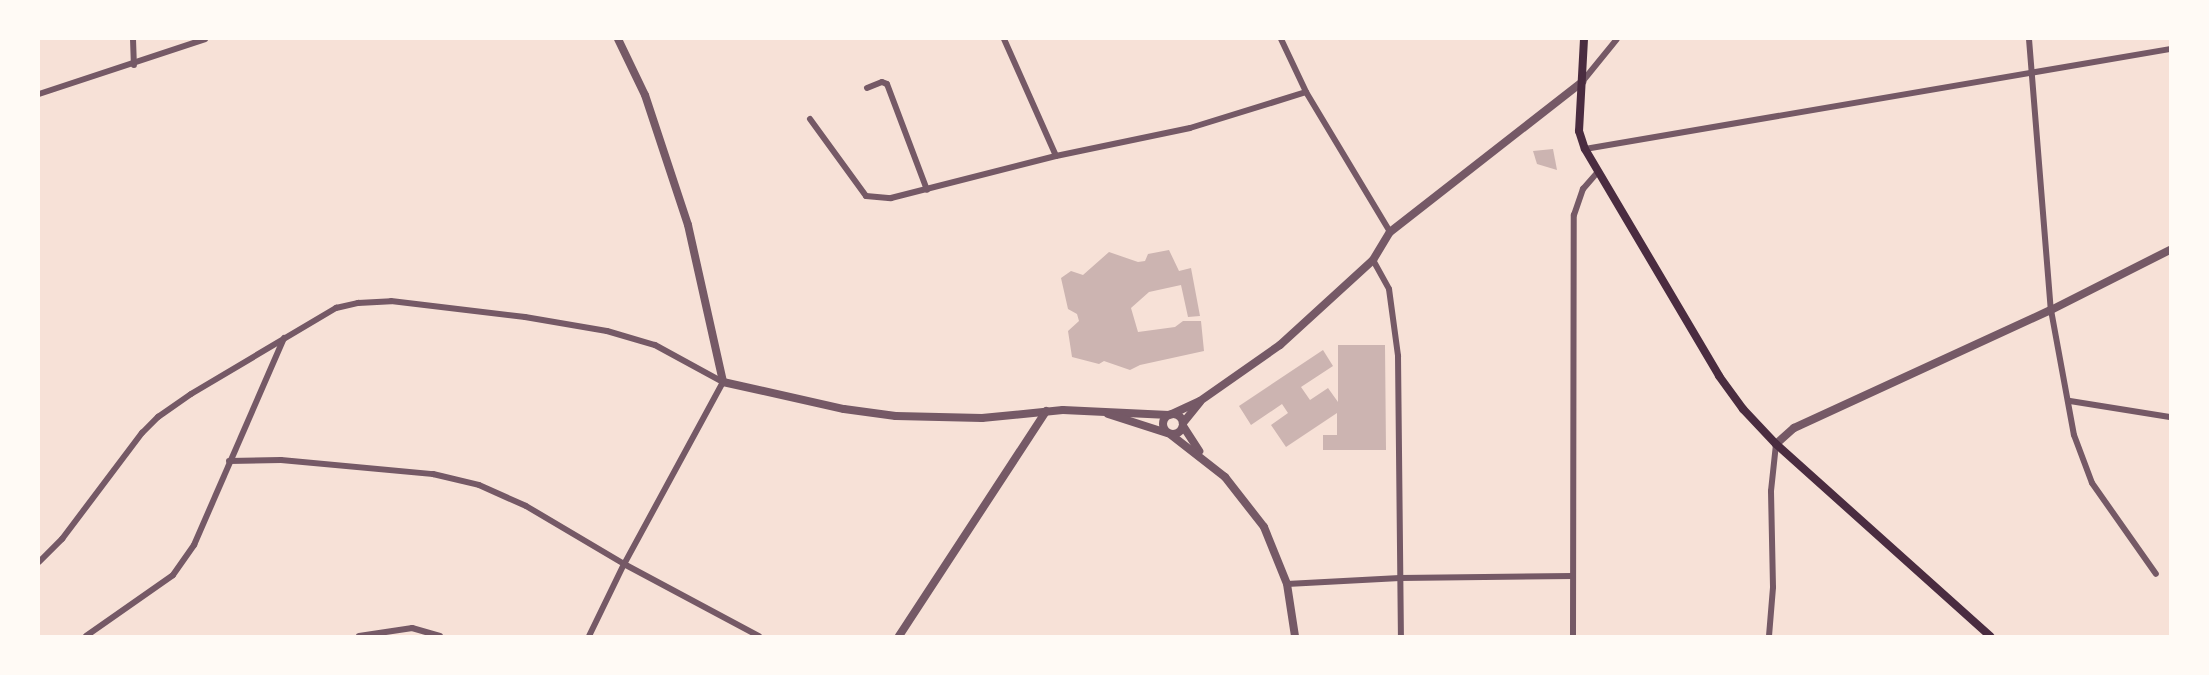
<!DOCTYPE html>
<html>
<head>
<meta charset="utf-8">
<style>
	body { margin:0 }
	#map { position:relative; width:2209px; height:675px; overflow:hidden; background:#f7e1d7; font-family:"DM Sans",sans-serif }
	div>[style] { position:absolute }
	.building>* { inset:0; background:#ccb4b1 }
	.minor>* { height:6px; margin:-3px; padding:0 3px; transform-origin:3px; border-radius:3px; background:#755966 }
	.tertiary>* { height:8px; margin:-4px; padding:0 4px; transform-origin:4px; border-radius:4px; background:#755966 }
	.tertiary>.ring { margin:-4px; padding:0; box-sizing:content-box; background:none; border:8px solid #755966; border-radius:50% }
	.secondary>* { height:8px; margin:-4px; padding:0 4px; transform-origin:4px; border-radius:4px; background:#4a2c40 }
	span { translate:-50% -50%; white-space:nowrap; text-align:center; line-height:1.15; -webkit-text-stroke:6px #fffaf5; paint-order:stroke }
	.frame { position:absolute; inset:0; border:40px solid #fffaf5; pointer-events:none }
</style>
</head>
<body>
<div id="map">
	<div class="building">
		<i style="clip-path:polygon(1553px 149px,1557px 170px,1537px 164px,1533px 151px)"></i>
		<i style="clip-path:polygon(1169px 250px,1179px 271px,1191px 268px,1200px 316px,1188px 317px,1181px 285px,1149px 292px,1131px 308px,1138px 332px,1175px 327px,1183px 321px,1201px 321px,1204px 351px,1140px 365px,1130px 370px,1104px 361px,1099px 364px,1072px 357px,1068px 331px,1079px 321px,1077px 314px,1068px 309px,1061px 278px,1071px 271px,1083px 275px,1109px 252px,1138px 262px,1145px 261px,1148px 254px)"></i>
		<i style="clip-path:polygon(1338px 345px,1385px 345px,1386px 450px,1323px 450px,1323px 435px,1337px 435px,1337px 413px,1286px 447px,1271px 425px,1288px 413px,1282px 404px,1251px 425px,1239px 406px,1323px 350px,1333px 366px,1301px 387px,1310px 400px,1328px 388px,1338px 402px)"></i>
	</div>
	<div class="minor">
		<i style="left:133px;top:39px;width:26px;rotate:88deg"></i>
		<i style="left:1004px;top:39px;width:128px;rotate:66deg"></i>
		<i style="left:1281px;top:39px;width:59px;rotate:64.7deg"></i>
		<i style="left:1306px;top:92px;width:163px;rotate:59deg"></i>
		<i style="left:2029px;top:39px;width:272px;rotate:85.4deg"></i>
		<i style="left:2051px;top:310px;width:127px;rotate:79.6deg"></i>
		<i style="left:2074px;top:435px;width:51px;rotate:69.4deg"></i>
		<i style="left:2092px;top:483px;width:111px;rotate:54.9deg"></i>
		<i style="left:1582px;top:82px;width:55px;rotate:-50.9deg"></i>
		<i style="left:867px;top:88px;width:16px;rotate:-22deg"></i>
		<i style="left:882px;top:82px;width:5px;rotate:22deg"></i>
		<i style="left:887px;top:84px;width:113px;rotate:69.3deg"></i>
		<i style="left:39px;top:94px;width:175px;rotate:-18.3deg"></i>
		<i style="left:810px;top:119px;width:95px;rotate:54deg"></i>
		<i style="left:866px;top:196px;width:25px;rotate:5deg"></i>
		<i style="left:891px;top:198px;width:170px;rotate:-14.3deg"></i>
		<i style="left:1056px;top:156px;width:137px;rotate:-11.8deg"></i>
		<i style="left:1190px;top:128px;width:121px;rotate:-17.2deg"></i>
		<i style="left:1585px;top:149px;width:593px;rotate:-9.7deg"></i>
		<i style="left:1373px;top:260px;width:33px;rotate:61deg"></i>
		<i style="left:1389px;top:289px;width:68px;rotate:82.3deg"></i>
		<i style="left:1398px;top:356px;width:280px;rotate:89.4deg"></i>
		<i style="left:2070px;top:401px;width:101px;rotate:9.1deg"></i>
		<i style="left:229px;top:461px;width:52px;rotate:-1.1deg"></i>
		<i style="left:281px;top:460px;width:153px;rotate:5.3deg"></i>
		<i style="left:433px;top:474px;width:47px;rotate:13.4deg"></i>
		<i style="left:479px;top:485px;width:51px;rotate:24.1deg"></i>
		<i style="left:526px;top:506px;width:114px;rotate:30.6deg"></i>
		<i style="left:624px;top:564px;width:153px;rotate:28.1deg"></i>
		<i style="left:39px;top:562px;width:33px;rotate:-45deg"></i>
		<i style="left:62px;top:539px;width:133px;rotate:-53deg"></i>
		<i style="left:142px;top:433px;width:23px;rotate:-45deg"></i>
		<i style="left:158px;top:417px;width:40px;rotate:-34.9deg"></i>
		<i style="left:191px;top:394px;width:169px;rotate:-30.7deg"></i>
		<i style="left:336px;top:308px;width:23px;rotate:-13deg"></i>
		<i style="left:358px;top:303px;width:33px;rotate:-3deg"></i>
		<i style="left:391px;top:301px;width:135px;rotate:6.8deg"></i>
		<i style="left:525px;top:317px;width:83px;rotate:9.7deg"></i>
		<i style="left:607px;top:331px;width:50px;rotate:16.3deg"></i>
		<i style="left:655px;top:345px;width:77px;rotate:28.6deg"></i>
		<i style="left:723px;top:382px;width:207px;rotate:118.5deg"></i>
		<i style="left:624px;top:564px;width:80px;rotate:115.9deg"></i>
		<i style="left:1287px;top:584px;width:113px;rotate:-3deg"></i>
		<i style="left:1400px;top:578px;width:173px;rotate:-0.7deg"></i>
		<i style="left:86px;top:636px;width:106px;rotate:-35deg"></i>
		<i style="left:173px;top:575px;width:37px;rotate:-55deg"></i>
		<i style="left:194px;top:545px;width:226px;rotate:-66.5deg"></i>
		<i style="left:359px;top:636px;width:54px;rotate:-8.6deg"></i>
		<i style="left:412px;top:628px;width:29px;rotate:16deg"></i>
		<i style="left:1573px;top:636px;width:421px;rotate:-89.9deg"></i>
		<i style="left:1574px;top:215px;width:28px;rotate:-71deg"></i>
		<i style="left:1583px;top:189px;width:21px;rotate:-49deg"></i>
		<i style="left:1769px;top:636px;width:49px;rotate:-85.3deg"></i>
		<i style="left:1773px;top:587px;width:96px;rotate:-91.2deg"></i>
		<i style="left:1771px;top:491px;width:47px;rotate:-83.9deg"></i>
	</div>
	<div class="tertiary">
		<i style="left:618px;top:39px;width:62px;rotate:64.3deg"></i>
		<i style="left:645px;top:95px;width:137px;rotate:71.7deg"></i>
		<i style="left:688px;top:225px;width:161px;rotate:77.4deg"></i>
		<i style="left:723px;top:382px;width:124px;rotate:12.6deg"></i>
		<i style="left:844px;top:409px;width:52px;rotate:7.7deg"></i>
		<i style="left:896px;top:416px;width:86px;rotate:1.3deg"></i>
		<i style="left:982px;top:418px;width:81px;rotate:-5.6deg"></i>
		<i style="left:1063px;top:410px;width:106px;rotate:2.7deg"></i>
		<i class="ring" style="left:1163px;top:414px;width:12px;height:12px"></i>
		<i style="left:1108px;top:414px;width:62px;rotate:17.9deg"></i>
		<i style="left:1172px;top:414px;width:31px;rotate:-25deg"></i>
		<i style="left:1200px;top:401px;width:98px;rotate:-35deg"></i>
		<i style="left:1280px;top:345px;width:126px;rotate:-42.4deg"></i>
		<i style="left:1373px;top:260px;width:33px;rotate:-59deg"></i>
		<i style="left:1390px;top:232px;width:244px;rotate:-38deg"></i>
		<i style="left:1183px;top:423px;width:27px;rotate:-51deg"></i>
		<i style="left:1183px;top:426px;width:30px;rotate:57deg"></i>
		<i style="left:1170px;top:434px;width:70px;rotate:38deg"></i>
		<i style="left:1225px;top:477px;width:63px;rotate:52deg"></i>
		<i style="left:1264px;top:527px;width:61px;rotate:68deg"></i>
		<i style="left:1287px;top:584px;width:53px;rotate:81.3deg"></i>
		<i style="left:1776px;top:444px;width:24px;rotate:-42deg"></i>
		<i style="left:1794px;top:428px;width:283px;rotate:-24.7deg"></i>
		<i style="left:2051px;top:310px;width:133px;rotate:-26.8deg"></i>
		<i style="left:899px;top:636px;width:269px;rotate:-56.8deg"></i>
	</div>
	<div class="secondary">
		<i style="left:1584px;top:39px;width:92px;rotate:93.1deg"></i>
		<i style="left:1579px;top:131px;width:19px;rotate:72deg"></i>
		<i style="left:1585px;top:149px;width:264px;rotate:59.4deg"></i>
		<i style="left:1719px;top:376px;width:41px;rotate:54deg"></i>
		<i style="left:1743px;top:409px;width:48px;rotate:46.7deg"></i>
		<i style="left:1776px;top:444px;width:288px;rotate:41.9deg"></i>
	</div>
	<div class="frame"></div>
</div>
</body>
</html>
